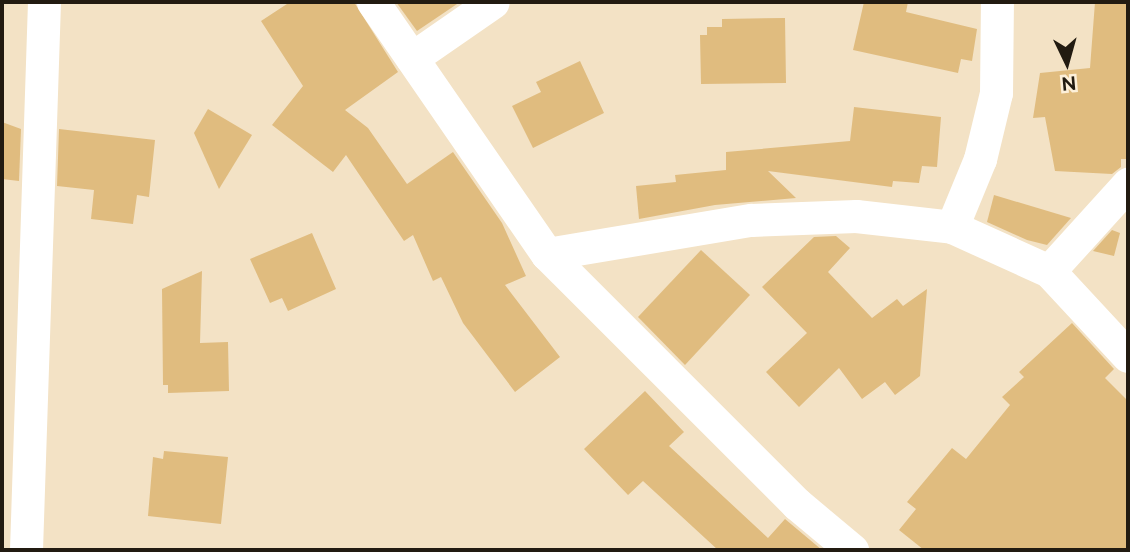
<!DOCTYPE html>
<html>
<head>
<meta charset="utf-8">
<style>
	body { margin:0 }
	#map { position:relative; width:1130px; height:552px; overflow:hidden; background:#f3e2c5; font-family:Raleway,sans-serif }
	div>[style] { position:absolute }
	.building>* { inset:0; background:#e0bc7f }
	.minor>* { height:33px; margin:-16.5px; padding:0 16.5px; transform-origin:16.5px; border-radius:16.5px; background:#fff }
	span { translate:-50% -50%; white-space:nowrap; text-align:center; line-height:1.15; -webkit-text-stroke:7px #fdf0d9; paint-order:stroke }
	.frame { position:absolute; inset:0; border:4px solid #221b11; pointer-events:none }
	.north { position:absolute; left:1032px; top:28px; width:70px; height:70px; -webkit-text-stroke:5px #fdf0d9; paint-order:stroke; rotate:175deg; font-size:19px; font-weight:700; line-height:28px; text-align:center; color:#221b11 }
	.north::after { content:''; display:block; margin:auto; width:24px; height:32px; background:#221b11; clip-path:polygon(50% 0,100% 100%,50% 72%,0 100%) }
</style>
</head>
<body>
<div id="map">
	<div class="building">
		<i style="clip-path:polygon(290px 2px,354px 2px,398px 72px,345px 110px,368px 128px,407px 184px,453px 152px,502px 223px,526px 276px,505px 285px,560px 357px,515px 392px,463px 323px,441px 277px,433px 281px,413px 235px,404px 241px,346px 155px,333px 172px,272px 125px,303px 86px,261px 21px)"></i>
		<i style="clip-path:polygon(396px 2px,460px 2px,417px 31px)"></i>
		<i style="clip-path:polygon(864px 2px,908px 2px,906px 12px,977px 29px,972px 61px,961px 59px,958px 73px,853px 50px)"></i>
		<i style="clip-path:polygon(1095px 2px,1128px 2px,1128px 159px,1121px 159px,1121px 167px,1112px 174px,1055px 171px,1045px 117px,1033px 118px,1040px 73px,1090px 68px)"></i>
		<i style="clip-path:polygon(785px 18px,786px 83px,701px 84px,700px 35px,707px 35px,707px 27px,722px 27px,722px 19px)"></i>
		<i style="clip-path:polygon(580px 61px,604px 113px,533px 148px,512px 106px,541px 92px,536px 82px)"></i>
		<i style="clip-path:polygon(854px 107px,941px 117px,937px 167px,922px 166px,919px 183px,893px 181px,892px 187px,768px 171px,796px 198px,715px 205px,639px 219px,636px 186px,676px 182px,675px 175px,726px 170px,726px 152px,850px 141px)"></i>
		<i style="clip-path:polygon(208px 109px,252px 135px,219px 189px,194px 133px)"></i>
		<i style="clip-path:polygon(2px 122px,21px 129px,19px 181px,2px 179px)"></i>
		<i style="clip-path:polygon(59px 129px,155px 140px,149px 197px,137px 195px,133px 224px,91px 219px,94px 190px,57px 186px)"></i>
		<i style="clip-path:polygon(994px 195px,1071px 218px,1047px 245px,1027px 240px,987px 222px)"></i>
		<i style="clip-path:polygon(1112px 230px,1120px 233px,1114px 256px,1093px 251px)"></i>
		<i style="clip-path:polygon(312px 233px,336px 289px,288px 311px,282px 298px,270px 303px,250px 259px)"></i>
		<i style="clip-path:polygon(836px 236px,850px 248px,828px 272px,872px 318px,897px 299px,903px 306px,927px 289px,920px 376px,895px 395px,885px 382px,862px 399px,839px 368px,799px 407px,766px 372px,807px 333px,762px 287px,814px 237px)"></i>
		<i style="clip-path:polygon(701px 250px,750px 295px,685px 365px,638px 317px)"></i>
		<i style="clip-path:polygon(202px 271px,200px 343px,228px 342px,229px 391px,168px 393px,168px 385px,163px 385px,162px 289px)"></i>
		<i style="clip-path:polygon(1072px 323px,1114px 369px,1105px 378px,1128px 401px,1128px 550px,924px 550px,899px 530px,916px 509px,907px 502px,952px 448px,966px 459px,1010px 405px,1002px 397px,1024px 377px,1019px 372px)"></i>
		<i style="clip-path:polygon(645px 391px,684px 432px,669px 446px,768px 538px,785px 519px,822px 550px,718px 550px,643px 481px,628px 495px,584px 449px)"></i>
		<i style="clip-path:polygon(164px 451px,228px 457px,221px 524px,148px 516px,153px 457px,163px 459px)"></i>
	</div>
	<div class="minor">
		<i style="left:373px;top:2px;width:306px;rotate:55.4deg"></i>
		<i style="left:547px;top:254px;width:354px;rotate:45deg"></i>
		<i style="left:797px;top:504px;width:72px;rotate:39.9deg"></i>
		<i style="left:412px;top:58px;width:98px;rotate:-34.7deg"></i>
		<i style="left:952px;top:227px;width:74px;rotate:-67.6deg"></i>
		<i style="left:980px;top:159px;width:68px;rotate:-76.4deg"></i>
		<i style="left:996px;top:93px;width:91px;rotate:-89.4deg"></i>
		<i style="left:547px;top:254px;width:207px;rotate:-9.5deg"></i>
		<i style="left:751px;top:220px;width:105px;rotate:-2.2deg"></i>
		<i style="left:856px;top:216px;width:97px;rotate:6.5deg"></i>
		<i style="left:952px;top:227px;width:107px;rotate:24.4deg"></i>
		<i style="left:1049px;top:271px;width:116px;rotate:47.1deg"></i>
		<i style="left:1049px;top:271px;width:118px;rotate:-47.8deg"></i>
		<i style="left:26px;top:550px;width:548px;rotate:-88.12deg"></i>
	</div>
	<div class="frame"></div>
	<div class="north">N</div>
</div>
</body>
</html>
